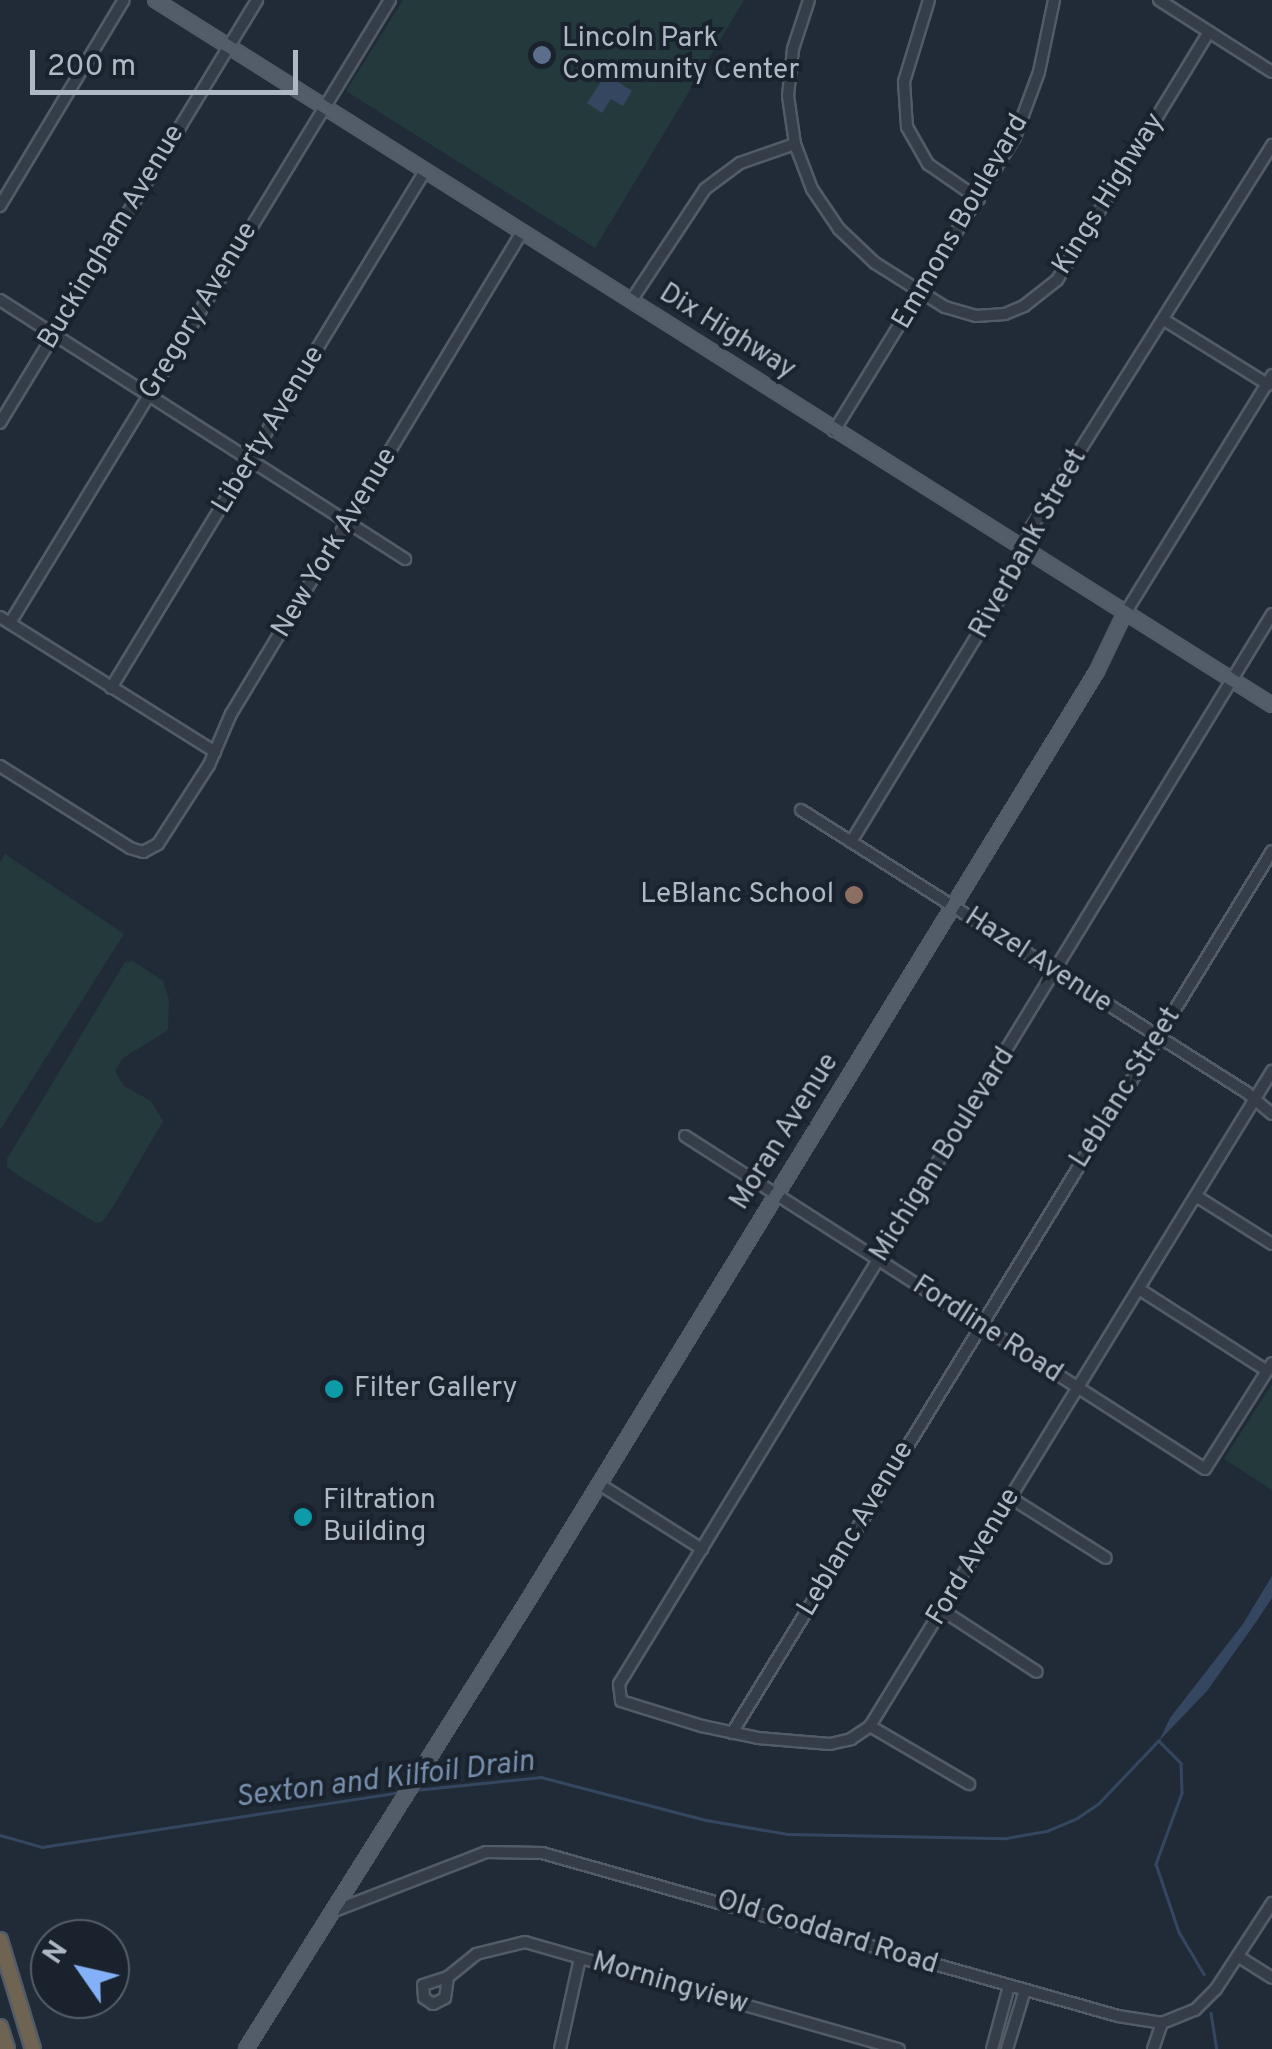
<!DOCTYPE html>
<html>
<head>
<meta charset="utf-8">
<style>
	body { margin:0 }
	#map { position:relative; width:1272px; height:2049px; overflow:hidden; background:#212b38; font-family:Overpass,sans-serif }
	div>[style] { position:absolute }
	.green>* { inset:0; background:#24393b }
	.water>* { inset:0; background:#354760 }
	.stream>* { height:2.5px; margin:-1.25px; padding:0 1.25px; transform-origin:1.25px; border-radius:1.25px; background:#354760 }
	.roads { filter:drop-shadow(2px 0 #525b67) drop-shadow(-2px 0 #525b67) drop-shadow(0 2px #525b67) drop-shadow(0 -2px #525b67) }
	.minor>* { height:10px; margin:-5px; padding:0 5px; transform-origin:5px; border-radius:5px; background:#353d49 }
	.major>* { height:12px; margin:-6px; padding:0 6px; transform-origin:6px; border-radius:6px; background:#535c69 }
	.highway>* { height:14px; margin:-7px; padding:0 7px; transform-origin:7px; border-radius:7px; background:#6f6352 }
	.dots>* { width:28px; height:28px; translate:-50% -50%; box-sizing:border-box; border:5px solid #1a222d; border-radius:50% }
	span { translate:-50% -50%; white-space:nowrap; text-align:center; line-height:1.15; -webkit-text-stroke:8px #1a222d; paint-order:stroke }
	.poi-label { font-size:28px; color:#afb8c5 }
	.left { translate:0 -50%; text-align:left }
	.right { translate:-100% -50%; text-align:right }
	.street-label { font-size:28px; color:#afb8c5 }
	.water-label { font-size:30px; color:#778ead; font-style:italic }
	.north { position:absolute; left:30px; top:1919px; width:100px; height:100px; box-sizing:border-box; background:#1a222d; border:2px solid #565e6a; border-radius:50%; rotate:304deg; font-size:28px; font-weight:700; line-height:40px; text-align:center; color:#afb8c5 }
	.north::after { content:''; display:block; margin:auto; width:35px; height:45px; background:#83b0f6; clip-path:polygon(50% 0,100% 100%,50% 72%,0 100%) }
	.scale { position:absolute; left:30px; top:50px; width:268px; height:45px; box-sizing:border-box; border:5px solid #afb8c5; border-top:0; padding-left:12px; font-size:30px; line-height:35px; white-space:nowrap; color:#afb8c5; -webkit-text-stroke:8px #1a222d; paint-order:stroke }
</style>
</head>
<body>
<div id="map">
	<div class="green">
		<i style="clip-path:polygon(403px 0,744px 0,595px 248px,346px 91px)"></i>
		<i style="clip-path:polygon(5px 854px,124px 934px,0 1130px,0 862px)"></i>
		<i style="clip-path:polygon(133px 961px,163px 981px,169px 1000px,168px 1030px,123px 1058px,115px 1071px,124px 1086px,151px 1101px,163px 1121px,114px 1205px,102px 1222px,96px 1223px,16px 1174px,7px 1167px,7px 1159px,125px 962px)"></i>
		<i style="clip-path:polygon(1272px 1384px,1272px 1490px,1224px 1459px)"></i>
	</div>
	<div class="water">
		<i style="clip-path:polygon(606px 74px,632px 91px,623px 106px,611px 99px,602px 113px,587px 103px)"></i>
		<i style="clip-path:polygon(1272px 1576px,1272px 1598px,1256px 1622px,1207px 1691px,1159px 1741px,1170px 1718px,1243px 1624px)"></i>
	</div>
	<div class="stream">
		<i style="left:1160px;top:1742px;width:30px;rotate:45deg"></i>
		<i style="left:1181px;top:1763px;width:30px;rotate:88deg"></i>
		<i style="left:1182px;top:1793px;width:76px;rotate:110.1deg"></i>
		<i style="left:1156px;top:1864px;width:72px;rotate:71.3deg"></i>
		<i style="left:1179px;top:1932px;width:49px;rotate:59.2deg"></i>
		<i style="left:415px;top:1790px;width:127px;rotate:-5.9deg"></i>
		<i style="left:541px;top:1777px;width:171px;rotate:14.6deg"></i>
		<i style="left:706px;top:1820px;width:83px;rotate:9.7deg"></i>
		<i style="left:788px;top:1834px;width:218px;rotate:1.1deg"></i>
		<i style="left:1006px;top:1838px;width:42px;rotate:-9.7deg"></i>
		<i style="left:1047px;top:1831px;width:33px;rotate:-23deg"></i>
		<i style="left:1077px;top:1818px;width:25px;rotate:-34deg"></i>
		<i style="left:1098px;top:1804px;width:88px;rotate:-46.4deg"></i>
		<i style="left:0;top:1835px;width:44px;rotate:15.9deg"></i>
		<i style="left:42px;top:1847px;width:364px;rotate:-8.7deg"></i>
		<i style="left:1211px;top:2013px;width:36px;rotate:81deg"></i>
	</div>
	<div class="roads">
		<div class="minor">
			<i style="left:809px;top:0;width:52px;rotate:108.1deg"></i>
			<i style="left:793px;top:49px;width:47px;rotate:96.1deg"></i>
			<i style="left:788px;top:96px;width:49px;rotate:81.7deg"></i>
			<i style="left:795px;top:144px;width:48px;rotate:69.3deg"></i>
			<i style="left:812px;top:189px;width:48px;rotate:56deg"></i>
			<i style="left:839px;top:229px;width:50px;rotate:43.4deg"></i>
			<i style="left:875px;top:263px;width:83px;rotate:32.2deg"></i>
			<i style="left:945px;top:307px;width:32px;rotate:16deg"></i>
			<i style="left:976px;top:316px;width:29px;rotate:-4deg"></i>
			<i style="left:1005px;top:314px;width:21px;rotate:-23deg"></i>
			<i style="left:1024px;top:306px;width:42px;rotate:-38.2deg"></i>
			<i style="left:1057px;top:280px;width:291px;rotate:-58.5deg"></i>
			<i style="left:929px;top:0;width:86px;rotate:107deg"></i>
			<i style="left:904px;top:82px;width:45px;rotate:86.2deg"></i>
			<i style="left:907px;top:127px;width:43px;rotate:60.4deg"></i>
			<i style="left:928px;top:164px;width:62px;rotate:34.5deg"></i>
			<i style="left:1159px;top:0;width:134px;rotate:32.5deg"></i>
			<i style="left:0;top:206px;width:240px;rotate:-59deg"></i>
			<i style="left:0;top:300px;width:481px;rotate:32.6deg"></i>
			<i style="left:631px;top:301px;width:134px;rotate:-56.5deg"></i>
			<i style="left:705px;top:189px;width:44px;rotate:-36.6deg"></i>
			<i style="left:740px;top:163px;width:58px;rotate:-19.1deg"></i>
			<i style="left:1164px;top:320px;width:123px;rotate:31.8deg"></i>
			<i style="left:0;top:423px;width:495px;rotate:-58.7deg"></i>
			<i style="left:834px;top:431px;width:345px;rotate:-58.4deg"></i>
			<i style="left:1015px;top:137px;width:69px;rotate:-69.7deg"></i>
			<i style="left:1039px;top:72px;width:74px;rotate:-78.2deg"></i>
			<i style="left:1272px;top:614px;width:1254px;rotate:121.39deg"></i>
			<i style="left:619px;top:1684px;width:17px;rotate:83deg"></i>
			<i style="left:621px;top:1701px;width:85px;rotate:17.2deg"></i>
			<i style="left:702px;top:1726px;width:57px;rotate:12.1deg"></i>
			<i style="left:758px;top:1738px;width:72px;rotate:4.8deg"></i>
			<i style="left:830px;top:1744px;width:22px;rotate:-13deg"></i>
			<i style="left:851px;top:1739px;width:23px;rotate:-34deg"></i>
			<i style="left:870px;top:1726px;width:769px;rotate:-58.46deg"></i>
			<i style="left:1124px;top:615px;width:282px;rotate:-58.3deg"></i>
			<i style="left:0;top:617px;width:254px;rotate:32.1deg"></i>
			<i style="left:10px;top:623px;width:730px;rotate:-58.62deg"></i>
			<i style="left:111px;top:688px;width:605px;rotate:-58.73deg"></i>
			<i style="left:0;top:766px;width:154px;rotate:32.2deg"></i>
			<i style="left:130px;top:848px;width:14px;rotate:17deg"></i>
			<i style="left:143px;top:852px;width:17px;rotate:-28deg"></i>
			<i style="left:158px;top:844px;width:94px;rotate:-57.2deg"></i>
			<i style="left:209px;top:765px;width:56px;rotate:-66.7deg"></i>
			<i style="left:231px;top:714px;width:563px;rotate:-58.88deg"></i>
			<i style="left:801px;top:810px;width:527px;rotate:32.36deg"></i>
			<i style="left:1246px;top:1092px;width:34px;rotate:40deg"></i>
			<i style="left:851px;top:842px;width:316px;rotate:-58.6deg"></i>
			<i style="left:1016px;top:572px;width:46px;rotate:-71.2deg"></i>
			<i style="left:1031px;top:528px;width:453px;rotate:-57.8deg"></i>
			<i style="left:685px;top:1136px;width:617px;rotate:32.63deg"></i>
			<i style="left:1205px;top:1469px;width:125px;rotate:-57.7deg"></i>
			<i style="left:1196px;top:1196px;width:90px;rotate:32.3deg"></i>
			<i style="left:1139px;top:1289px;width:152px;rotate:32.6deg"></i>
			<i style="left:599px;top:1484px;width:122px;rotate:32.3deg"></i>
			<i style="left:1011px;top:1498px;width:112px;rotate:32.3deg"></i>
			<i style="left:942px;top:1610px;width:113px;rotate:33.1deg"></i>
			<i style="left:870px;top:1726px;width:115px;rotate:30.4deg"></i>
			<i style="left:732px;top:1733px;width:1034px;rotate:-58.52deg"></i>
			<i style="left:334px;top:1911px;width:163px;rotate:-21.2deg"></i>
			<i style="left:486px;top:1852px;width:56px;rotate:1deg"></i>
			<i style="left:542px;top:1853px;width:599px;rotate:15.8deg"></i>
			<i style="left:1118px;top:2016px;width:45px;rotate:9deg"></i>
			<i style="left:1162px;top:2023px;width:35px;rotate:-22deg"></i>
			<i style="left:1195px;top:2010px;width:30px;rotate:-45deg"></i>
			<i style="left:1216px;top:1989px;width:103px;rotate:-56.9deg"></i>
			<i style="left:1239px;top:1957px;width:39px;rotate:32deg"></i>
			<i style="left:448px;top:1977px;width:21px;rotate:98deg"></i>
			<i style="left:445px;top:1998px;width:13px;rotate:153deg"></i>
			<i style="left:433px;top:2004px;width:11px;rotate:-146deg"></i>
			<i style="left:424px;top:1998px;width:13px;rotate:-94deg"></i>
			<i style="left:423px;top:1985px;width:26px;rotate:-18deg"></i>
			<i style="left:448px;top:1977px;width:36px;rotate:-39deg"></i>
			<i style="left:476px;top:1954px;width:50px;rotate:-13.8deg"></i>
			<i style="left:525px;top:1942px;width:389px;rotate:16deg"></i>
			<i style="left:560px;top:2049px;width:93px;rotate:-77.6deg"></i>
			<i style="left:992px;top:2049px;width:65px;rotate:-74.9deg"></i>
			<i style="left:1007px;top:2049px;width:62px;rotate:-73deg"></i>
			<i style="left:1153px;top:2049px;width:28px;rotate:-71deg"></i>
		</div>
		<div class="major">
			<i style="left:155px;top:0;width:1321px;rotate:32.26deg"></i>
			<i style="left:246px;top:2049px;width:528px;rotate:-57.85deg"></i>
			<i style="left:527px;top:1602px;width:1092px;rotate:-58.52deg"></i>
			<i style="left:1097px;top:671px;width:62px;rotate:-64.3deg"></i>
		</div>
		<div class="highway">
			<i style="left:0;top:1940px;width:114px;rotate:73.2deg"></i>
			<i style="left:0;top:2027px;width:23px;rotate:72deg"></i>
		</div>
	</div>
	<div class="dots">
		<i style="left:542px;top:55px;background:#5c6f8a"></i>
		<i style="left:854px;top:895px;background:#8d6e63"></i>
		<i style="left:334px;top:1389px;background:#0f9aa8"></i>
		<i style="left:303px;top:1517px;background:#0f9aa8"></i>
	</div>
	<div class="poi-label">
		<span class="left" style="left:562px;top:55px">Lincoln Park<br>Community Center</span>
		<span class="right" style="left:834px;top:895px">LeBlanc School</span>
		<span class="left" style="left:354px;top:1389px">Filter Gallery</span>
		<span class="left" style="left:323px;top:1517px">Filtration<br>Building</span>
	</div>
	<div class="street-label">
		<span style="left:1109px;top:194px;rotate:-58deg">Kings Highway</span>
		<span style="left:961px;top:222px;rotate:-60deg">Emmons Boulevard</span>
		<span style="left:112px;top:237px;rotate:-59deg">Buckingham Avenue</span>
		<span style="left:199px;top:311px;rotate:-59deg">Gregory Avenue</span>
		<span style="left:727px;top:332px;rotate:32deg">Dix Highway</span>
		<span style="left:269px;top:430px;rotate:-59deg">Liberty Avenue</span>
		<span style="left:335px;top:543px;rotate:-59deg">New York Avenue</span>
		<span style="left:1029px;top:544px;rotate:-61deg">Riverbank Street</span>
		<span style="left:1038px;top:961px;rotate:33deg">Hazel Avenue</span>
		<span style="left:1126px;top:1088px;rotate:-58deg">Leblanc Street</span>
		<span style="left:785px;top:1132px;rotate:-58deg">Moran Avenue</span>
		<span style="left:943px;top:1155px;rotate:-58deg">Michigan Boulevard</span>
		<span style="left:987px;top:1330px;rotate:33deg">Fordline Road</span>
		<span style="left:856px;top:1529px;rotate:-59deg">Leblanc Avenue</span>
		<span style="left:974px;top:1557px;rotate:-59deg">Ford Avenue</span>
		<span style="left:827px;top:1933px;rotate:17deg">Old Goddard Road</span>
		<span style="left:670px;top:1984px;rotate:16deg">Morningview</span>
	</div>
	<div class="water-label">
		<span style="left:385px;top:1781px;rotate:-7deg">Sexton and Kilfoil Drain</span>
	</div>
	<div class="north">N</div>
	<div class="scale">200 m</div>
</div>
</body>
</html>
